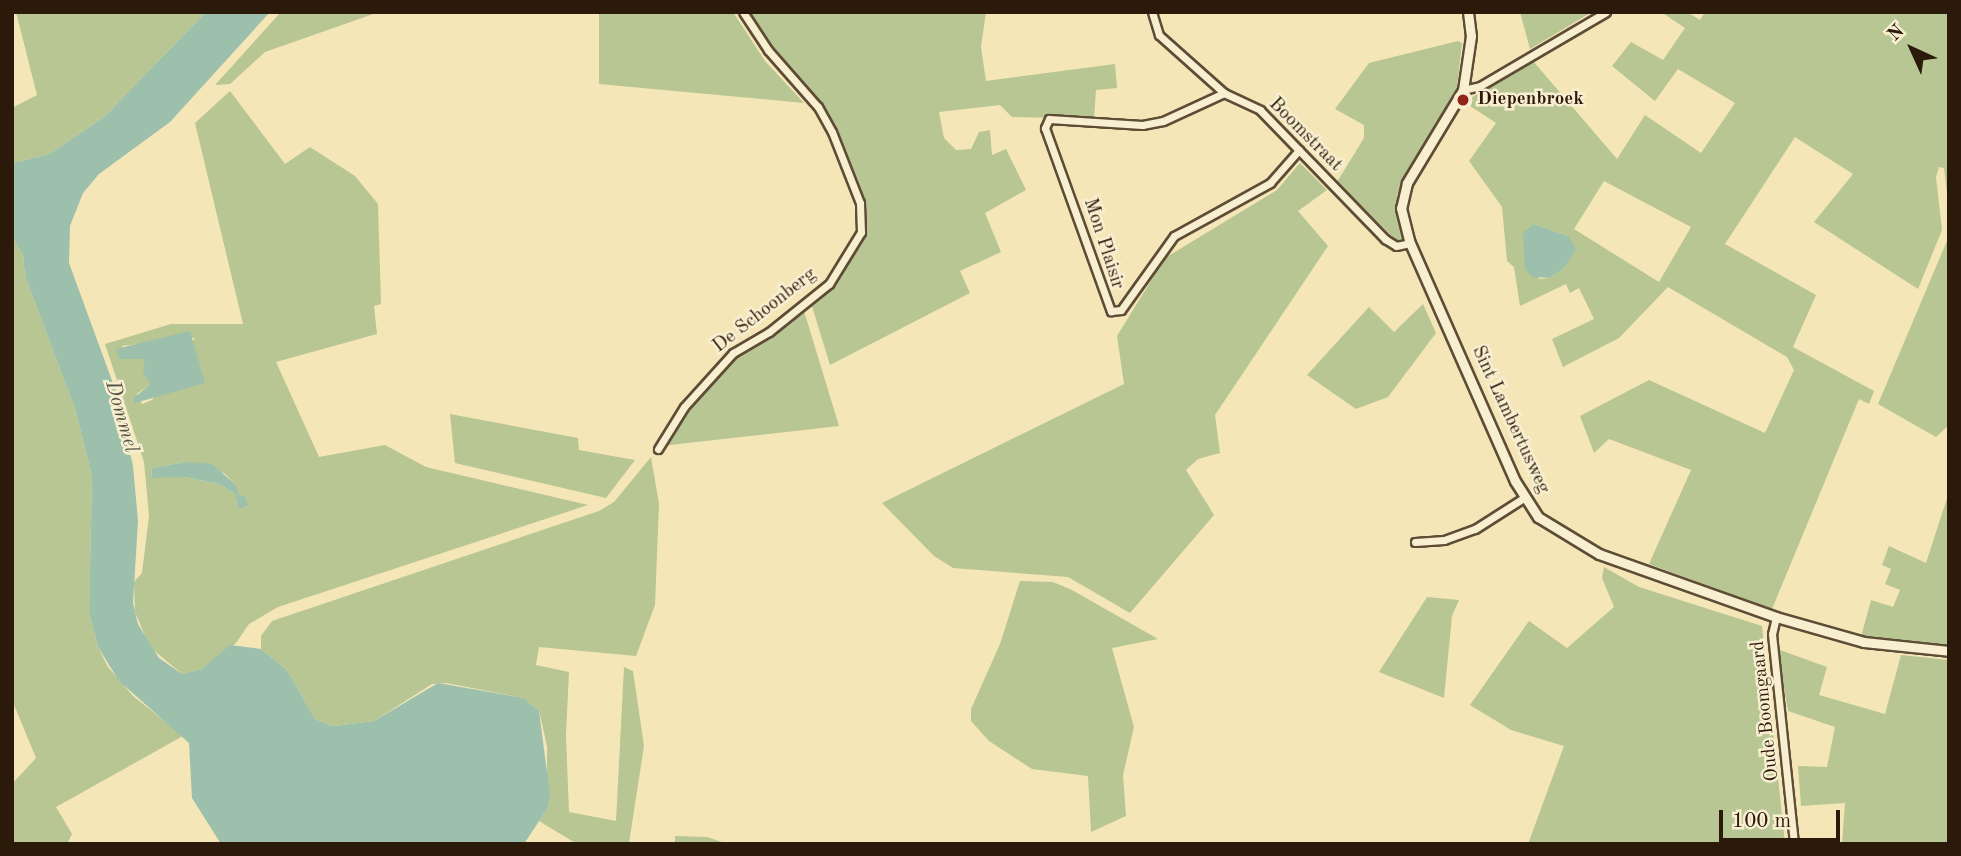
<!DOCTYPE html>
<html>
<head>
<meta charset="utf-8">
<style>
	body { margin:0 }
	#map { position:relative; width:1961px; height:856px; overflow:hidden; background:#f5e6b8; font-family:"Old Standard TT",serif }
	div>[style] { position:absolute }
	.green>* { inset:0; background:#b7c692 }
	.water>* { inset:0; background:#9cc0ac }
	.roads { filter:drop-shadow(2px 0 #5e4c36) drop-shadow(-2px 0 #5e4c36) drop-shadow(0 2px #5e4c36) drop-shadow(0 -2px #5e4c36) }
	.minor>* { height:7px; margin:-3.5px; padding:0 3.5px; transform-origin:3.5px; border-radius:3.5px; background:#f8efd1 }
	.tertiary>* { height:9px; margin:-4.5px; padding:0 4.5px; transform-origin:4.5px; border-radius:4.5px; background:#f8efd1 }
	.dots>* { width:19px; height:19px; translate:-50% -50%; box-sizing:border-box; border:4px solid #f8efd1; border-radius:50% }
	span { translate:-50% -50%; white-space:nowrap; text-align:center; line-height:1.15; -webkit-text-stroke:5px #f8efd1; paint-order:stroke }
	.poi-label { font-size:19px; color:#2b190a; font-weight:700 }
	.left { translate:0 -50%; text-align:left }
	.street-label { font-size:19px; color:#2b190a }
	.water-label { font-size:21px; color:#535343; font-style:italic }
	.frame { position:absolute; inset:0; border:14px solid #2b190a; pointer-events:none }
	.north { position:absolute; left:1877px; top:14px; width:70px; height:70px; -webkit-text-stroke:5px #f8efd1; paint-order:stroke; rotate:315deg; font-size:19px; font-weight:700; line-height:28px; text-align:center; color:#2b190a }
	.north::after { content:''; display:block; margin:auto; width:24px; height:32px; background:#2b190a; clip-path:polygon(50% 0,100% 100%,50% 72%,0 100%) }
	.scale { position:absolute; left:1719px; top:810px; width:121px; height:32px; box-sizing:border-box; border:4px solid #2b190a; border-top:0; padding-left:9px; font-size:21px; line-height:24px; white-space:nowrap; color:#2b190a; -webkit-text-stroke:5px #f8efd1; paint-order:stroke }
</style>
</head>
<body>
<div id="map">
	<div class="green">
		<i style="clip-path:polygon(16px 12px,206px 12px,104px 117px,49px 154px,12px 163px,12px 108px,37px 95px)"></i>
		<i style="clip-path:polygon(281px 12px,379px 12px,265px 52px,230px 84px,215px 85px)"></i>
		<i style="clip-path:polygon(599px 12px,733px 12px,765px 61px,804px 103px,599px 84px)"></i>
		<i style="clip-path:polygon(747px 12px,986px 12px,981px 47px,986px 81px,1115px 64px,1117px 88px,1096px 90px,1094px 119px,1012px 117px,1000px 105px,939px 112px,944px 138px,956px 150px,971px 149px,979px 132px,990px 130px,992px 155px,1006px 149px,1026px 190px,985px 213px,1001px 252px,960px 271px,970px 293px,830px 365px,811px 303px,848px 263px,864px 221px,823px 111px,772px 53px)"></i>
		<i style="clip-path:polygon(1520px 12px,1592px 12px,1530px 49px)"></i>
		<i style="clip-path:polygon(evenodd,1661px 12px,1687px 12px,1700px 20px,1705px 12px,1949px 12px,1949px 211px,1944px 168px,1939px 167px,1936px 177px,1942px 230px,1918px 289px,1814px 222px,1853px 174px,1795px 137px,1725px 244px,1816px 295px,1793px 347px,1874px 391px,1869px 404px,1859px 399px,1772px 609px,1649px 564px,1691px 470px,1609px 439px,1594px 453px,1580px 416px,1649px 380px,1765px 433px,1794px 370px,1787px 357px,1668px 287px,1619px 338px,1563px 367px,1552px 339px,1594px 319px,1579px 288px,1570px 293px,1566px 284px,1520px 306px,1514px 267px,1507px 261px,1502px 207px,1469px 161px,1496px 123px,1464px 102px,1533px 61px,1617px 159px,1645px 115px,1701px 153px,1735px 103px,1678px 69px,1655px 101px,1612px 66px,1631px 42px,1663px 60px,1685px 28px,1661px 12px,1604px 181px,1691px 227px,1659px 282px,1574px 229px,1604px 181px,1661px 12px,1534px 224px,1568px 236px,1564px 268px,1550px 278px,1539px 279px,1534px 224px)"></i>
		<i style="clip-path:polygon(1458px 41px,1462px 43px,1457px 87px,1397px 195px,1404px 242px,1399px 243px,1337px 182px,1364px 138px,1364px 125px,1335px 109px,1369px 63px)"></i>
		<i style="clip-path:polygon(evenodd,230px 91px,285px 164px,310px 147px,355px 176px,378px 204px,381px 304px,374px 306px,377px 334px,276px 362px,319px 457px,385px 445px,426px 467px,588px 505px,278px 607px,249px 624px,236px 643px,202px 669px,182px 674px,150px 647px,135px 612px,134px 582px,142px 573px,149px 516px,144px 462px,105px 344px,171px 324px,243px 324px,195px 123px,230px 91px,195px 338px,152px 400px,142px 404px,137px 394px,150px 384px,145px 358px,121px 346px,195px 338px,230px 91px,185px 462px,224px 473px,236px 485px,239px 503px,235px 494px,219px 484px,184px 477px,151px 477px,152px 468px,185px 462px)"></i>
		<i style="clip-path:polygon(1300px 163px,1327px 190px,1298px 211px,1328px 246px,1215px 415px,1220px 453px,1198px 459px,1186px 470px,1214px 515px,1130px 613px,1068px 577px,953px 568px,934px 556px,882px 503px,1124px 384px,1117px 336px,1165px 258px,1277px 190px)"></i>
		<i style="clip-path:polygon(1949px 236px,1949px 425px,1936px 437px,1878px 404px)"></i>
		<i style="clip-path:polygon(12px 237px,23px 255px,25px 276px,75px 409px,92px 477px,89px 613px,98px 647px,108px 667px,133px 696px,183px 736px,56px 807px,72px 834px,67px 844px,12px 844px,12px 784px,36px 758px,12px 700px)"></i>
		<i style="clip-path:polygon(1423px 304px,1436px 333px,1388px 397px,1356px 409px,1307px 375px,1369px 307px,1394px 332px)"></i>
		<i style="clip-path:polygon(804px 311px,839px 426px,661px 446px,668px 432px,725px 365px)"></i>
		<i style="clip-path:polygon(450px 414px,578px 438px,579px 450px,635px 460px,606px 498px,455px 463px)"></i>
		<i style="clip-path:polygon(651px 457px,659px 504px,655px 605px,636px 656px,539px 647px,536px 665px,569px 672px,566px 735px,569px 812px,616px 821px,624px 667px,633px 671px,644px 746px,629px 843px,577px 844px,539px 821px,547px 809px,547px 746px,539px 711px,524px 698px,446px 683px,432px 684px,374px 721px,333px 726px,315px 719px,287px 670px,261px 649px,261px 636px,272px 621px,599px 511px,614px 502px)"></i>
		<i style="clip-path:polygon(1949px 492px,1949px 648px,1861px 637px,1871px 600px,1893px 607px,1900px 590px,1885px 584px,1891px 569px,1882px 565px,1889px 546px,1926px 563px)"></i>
		<i style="clip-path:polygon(1604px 567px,1639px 587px,1762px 626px,1785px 844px,1528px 844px,1564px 746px,1511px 730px,1470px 705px,1529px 621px,1567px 648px,1614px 607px,1602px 578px)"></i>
		<i style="clip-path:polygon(1020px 581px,1053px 582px,1072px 590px,1158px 639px,1112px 648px,1134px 727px,1123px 775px,1126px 816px,1091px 832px,1088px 776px,1032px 769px,989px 741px,971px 721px,971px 709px,1000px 644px)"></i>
		<i style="clip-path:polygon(1427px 597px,1459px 600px,1452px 616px,1444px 698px,1379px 672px)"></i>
		<i style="clip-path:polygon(1777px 649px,1827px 667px,1819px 695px,1885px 714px,1901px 655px,1949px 660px,1949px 844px,1842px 844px,1845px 803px,1801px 806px,1798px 766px,1827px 767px,1835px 727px,1788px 711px)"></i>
		<i style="clip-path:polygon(675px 836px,707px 837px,728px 844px,675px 844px)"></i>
	</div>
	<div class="water">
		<i style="clip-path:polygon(206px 12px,270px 12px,170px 122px,99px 174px,83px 193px,70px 226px,69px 263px,118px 397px,133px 466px,138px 521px,133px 603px,138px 624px,159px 658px,182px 674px,202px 669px,230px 645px,261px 649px,287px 670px,315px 719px,333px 726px,374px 721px,438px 683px,524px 698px,539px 711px,550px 795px,547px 809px,524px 844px,221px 844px,192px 798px,189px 743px,119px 681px,98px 647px,89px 613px,92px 477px,75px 409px,25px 276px,23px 255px,12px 237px,12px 163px,49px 154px,104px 117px)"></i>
		<i style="clip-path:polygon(1534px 224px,1568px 236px,1576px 249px,1564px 268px,1550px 278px,1532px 277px,1525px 268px,1523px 233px)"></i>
		<i style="clip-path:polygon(190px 331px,205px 383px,135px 403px,133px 399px,150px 384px,143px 372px,145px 359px,120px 359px,116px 349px)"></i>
		<i style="clip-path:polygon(185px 462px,212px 464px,236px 485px,239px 495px,245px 496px,248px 505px,239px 509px,235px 494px,219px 484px,184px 477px,151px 478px,152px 468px)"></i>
	</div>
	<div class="roads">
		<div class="minor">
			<i style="left:1152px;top:12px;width:24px;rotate:73deg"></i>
			<i style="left:1159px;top:35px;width:87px;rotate:41.7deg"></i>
			<i style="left:1224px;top:93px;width:40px;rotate:25deg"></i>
			<i style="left:1260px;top:110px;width:180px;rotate:45.9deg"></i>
			<i style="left:1385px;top:239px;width:13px;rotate:32deg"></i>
			<i style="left:1396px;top:246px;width:14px;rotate:-12deg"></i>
			<i style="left:1463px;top:90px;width:17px;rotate:-13deg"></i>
			<i style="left:1480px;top:86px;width:146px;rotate:-30.4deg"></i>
			<i style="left:1224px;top:93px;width:67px;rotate:155.3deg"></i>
			<i style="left:1163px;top:121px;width:21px;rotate:169deg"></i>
			<i style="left:1142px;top:125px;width:93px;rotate:-176.3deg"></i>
			<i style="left:1049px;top:119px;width:10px;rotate:114deg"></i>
			<i style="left:1045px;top:128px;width:195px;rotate:70.2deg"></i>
			<i style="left:1111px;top:311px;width:10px;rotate:-6deg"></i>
			<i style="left:1121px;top:310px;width:91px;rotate:-54.4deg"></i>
			<i style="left:1174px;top:236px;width:110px;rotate:-28.9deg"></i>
			<i style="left:1270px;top:183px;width:44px;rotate:-48.7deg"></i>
			<i style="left:658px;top:449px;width:49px;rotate:-58.2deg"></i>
			<i style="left:684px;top:407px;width:73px;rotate:-47.8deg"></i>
			<i style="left:733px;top:353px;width:42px;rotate:-30.3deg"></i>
			<i style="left:769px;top:332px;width:77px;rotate:-38.7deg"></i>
			<i style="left:829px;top:284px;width:61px;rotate:-58.4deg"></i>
			<i style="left:861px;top:232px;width:29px;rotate:-92deg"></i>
			<i style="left:860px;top:203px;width:76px;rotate:-111.5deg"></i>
			<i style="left:832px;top:132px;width:29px;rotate:-119deg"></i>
			<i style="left:818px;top:107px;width:76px;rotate:-131.3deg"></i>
			<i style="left:768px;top:50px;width:45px;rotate:-123.3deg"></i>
			<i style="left:1415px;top:542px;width:29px;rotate:-4deg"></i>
			<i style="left:1444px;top:540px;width:33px;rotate:-20deg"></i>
			<i style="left:1475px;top:529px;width:59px;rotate:-32.6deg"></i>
			<i style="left:1776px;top:617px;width:17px;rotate:103deg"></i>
			<i style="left:1772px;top:634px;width:211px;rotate:84deg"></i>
		</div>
		<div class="tertiary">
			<i style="left:1468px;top:12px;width:24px;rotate:83deg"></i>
			<i style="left:1471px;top:36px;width:55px;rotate:98.4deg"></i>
			<i style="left:1463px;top:90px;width:109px;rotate:121.1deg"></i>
			<i style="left:1407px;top:183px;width:26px;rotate:103deg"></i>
			<i style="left:1401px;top:208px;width:36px;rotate:76deg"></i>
			<i style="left:1410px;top:243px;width:260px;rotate:66.2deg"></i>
			<i style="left:1515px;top:481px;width:43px;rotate:57.4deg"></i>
			<i style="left:1538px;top:517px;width:71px;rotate:31.2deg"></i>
			<i style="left:1599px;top:554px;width:188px;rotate:19.6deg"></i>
			<i style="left:1776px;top:617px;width:91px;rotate:15.9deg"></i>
			<i style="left:1864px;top:642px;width:85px;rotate:6deg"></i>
		</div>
	</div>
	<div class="dots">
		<i style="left:1463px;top:100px;background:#8f2418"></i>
	</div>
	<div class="poi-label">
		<span class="left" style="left:1477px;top:100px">Diepenbroek</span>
	</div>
	<div class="street-label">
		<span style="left:1305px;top:135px;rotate:45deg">Boomstraat</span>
		<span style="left:1103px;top:244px;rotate:72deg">Mon Plaisir</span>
		<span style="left:765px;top:311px;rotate:-38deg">De Schoonberg</span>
		<span style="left:1510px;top:420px;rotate:65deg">Sint Lambertusweg</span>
		<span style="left:1766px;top:711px;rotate:-96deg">Oude Boomgaard</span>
	</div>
	<div class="water-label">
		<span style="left:121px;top:417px;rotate:74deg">Dommel</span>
	</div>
	<div class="frame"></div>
	<div class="north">N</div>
	<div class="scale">100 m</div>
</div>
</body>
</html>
